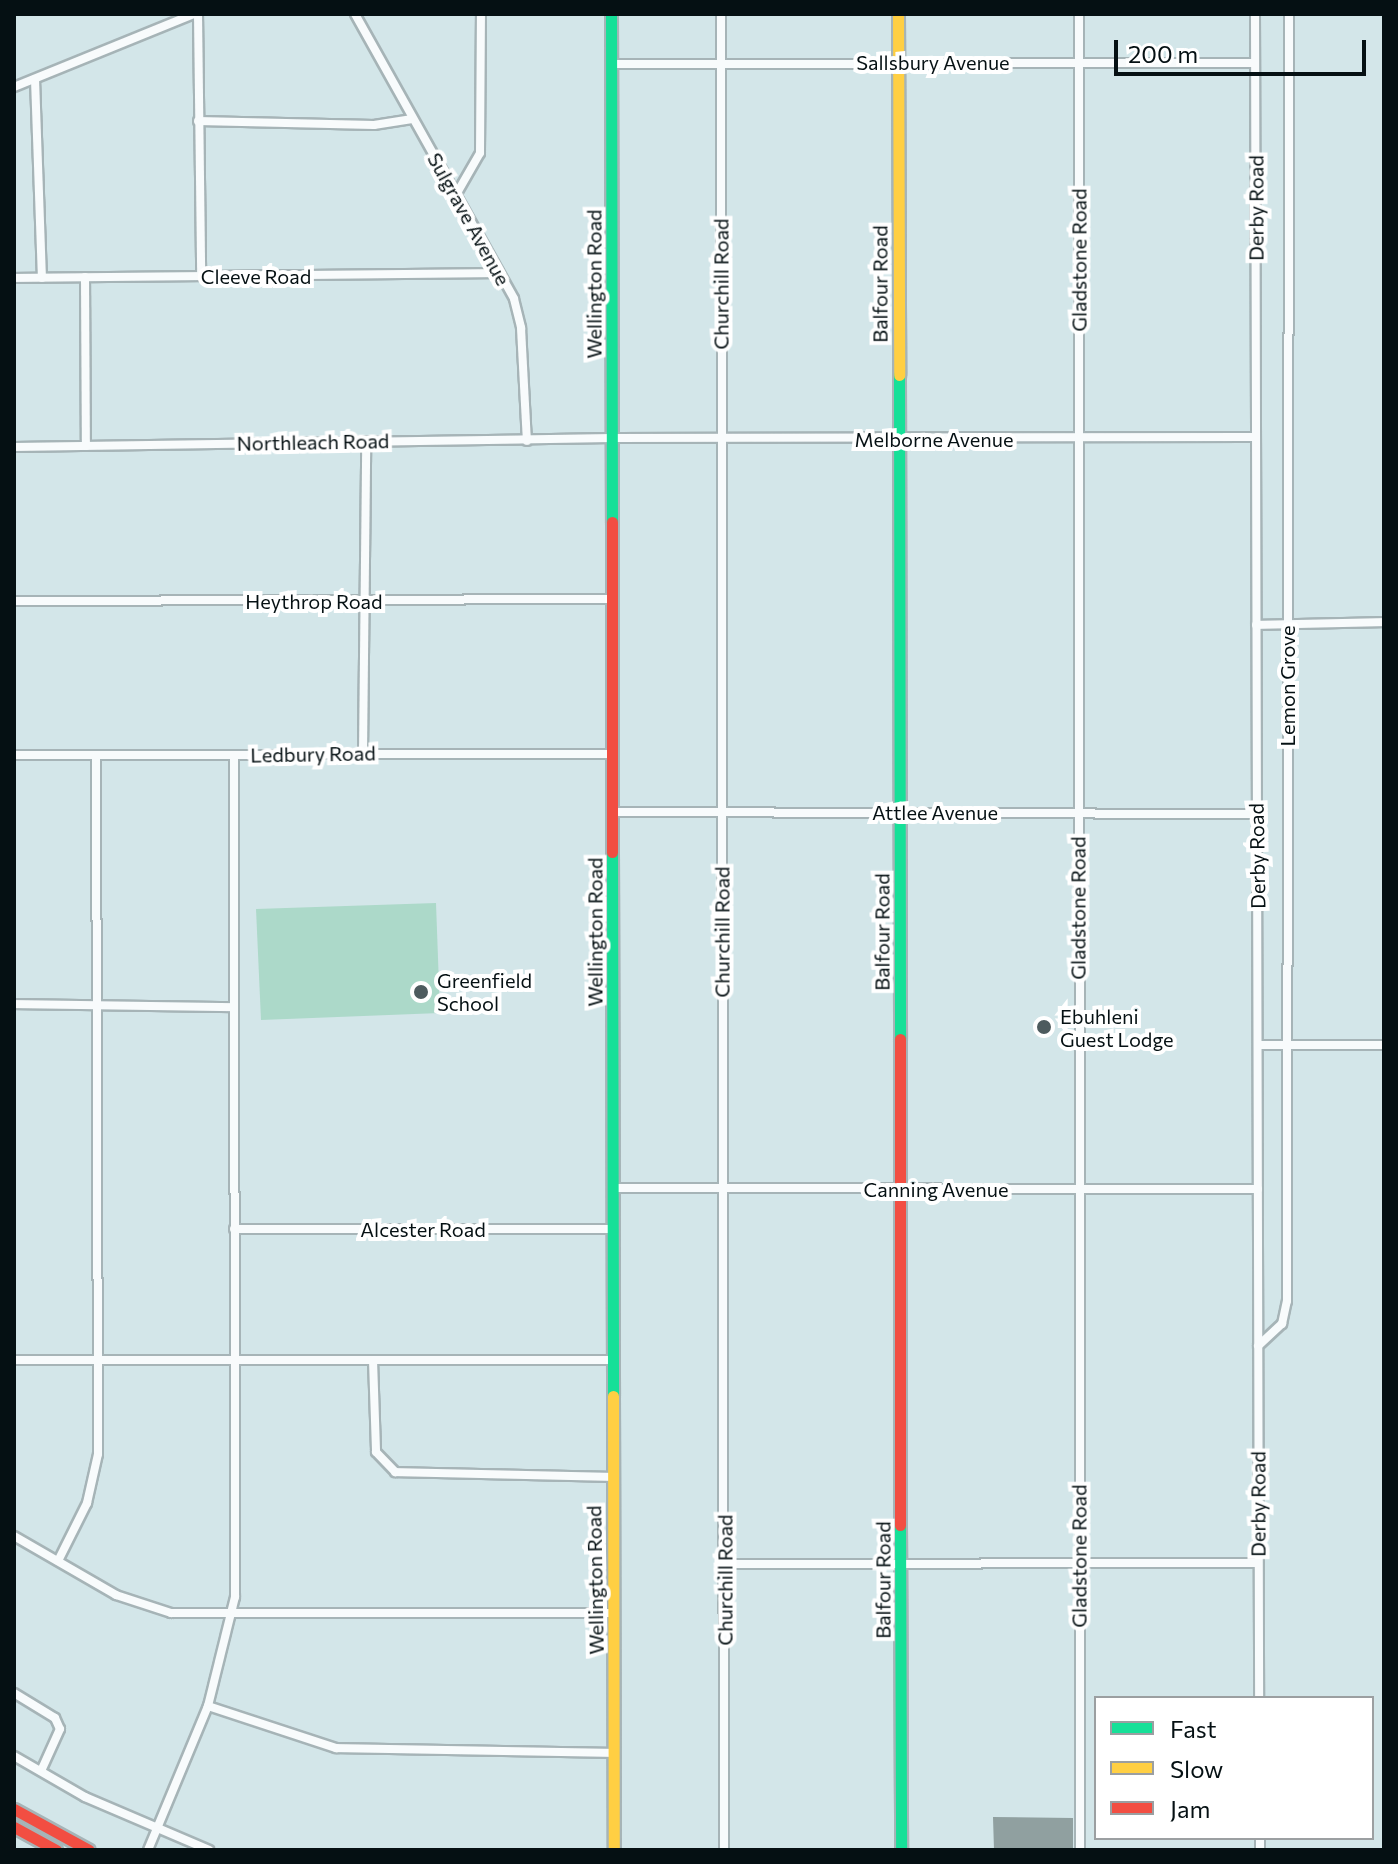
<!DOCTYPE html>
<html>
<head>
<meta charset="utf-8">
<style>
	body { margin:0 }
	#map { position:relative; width:1398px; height:1864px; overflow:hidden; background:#d3e6e9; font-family:Commissioner,sans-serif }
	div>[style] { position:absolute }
	.green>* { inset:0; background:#acd9c9 }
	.building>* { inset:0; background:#90a0a0 }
	.roads { filter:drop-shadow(2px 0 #a6b4b7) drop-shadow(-2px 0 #a6b4b7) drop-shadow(0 2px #a6b4b7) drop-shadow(0 -2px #a6b4b7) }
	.street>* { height:8px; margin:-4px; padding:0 4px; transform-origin:4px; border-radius:4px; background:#f8fbfc }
	.fast>* { height:11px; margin:-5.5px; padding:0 5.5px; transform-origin:5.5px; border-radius:5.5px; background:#16e098 }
	.slow>* { height:11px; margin:-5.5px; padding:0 5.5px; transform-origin:5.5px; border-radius:5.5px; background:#ffcf43 }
	.jam>* { height:11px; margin:-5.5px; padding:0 5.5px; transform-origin:5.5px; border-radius:5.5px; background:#f24e42 }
	.dots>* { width:22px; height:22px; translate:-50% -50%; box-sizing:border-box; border:4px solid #fff; border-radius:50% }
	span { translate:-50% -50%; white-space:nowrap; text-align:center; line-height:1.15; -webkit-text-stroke:8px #fff; paint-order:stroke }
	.street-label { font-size:20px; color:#051013 }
	.poi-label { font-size:20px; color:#051013 }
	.left { translate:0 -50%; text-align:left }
	.frame { position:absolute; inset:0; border:16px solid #051013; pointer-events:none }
	.legend { position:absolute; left:1094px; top:1696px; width:280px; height:144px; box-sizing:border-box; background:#fff; border:2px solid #9b9fa1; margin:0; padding:10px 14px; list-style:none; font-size:24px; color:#051013 }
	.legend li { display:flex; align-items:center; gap:16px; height:40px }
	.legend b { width:40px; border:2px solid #9b9fa1 }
	.scale { position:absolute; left:1114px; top:40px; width:252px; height:36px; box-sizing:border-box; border:4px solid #051013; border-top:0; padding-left:10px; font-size:24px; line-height:28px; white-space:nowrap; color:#051013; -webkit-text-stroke:6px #fff; paint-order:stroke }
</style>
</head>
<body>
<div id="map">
	<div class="green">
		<i style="clip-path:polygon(436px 903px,440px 1013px,261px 1020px,256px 909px)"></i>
	</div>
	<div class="building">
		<i style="clip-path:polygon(993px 1817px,1073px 1818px,1073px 1850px,994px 1850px)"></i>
	</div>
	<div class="roads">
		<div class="street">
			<i style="left:198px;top:14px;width:262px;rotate:89.3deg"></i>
			<i style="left:355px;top:14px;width:326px;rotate:60.8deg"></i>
			<i style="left:514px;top:299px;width:30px;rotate:76deg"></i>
			<i style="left:521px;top:328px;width:113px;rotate:87deg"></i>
			<i style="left:721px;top:14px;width:1836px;rotate:89.91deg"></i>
			<i style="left:1079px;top:14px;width:1836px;rotate:89.97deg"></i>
			<i style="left:1255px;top:14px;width:1684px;rotate:89.86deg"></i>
			<i style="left:611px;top:64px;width:644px;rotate:-0.09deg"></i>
			<i style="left:35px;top:79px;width:199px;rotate:88deg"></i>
			<i style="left:14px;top:87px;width:194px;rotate:-22.1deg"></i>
			<i style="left:198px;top:121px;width:176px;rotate:1.3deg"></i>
			<i style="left:374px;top:125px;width:37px;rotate:-9deg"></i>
			<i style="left:457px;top:193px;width:46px;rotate:-60.1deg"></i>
			<i style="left:480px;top:153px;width:139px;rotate:-89.6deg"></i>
			<i style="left:85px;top:277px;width:169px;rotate:89.7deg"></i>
			<i style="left:14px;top:278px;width:485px;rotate:-0.6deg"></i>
			<i style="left:14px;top:447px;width:598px;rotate:-0.86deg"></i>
			<i style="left:612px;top:438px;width:643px;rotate:-0.09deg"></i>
			<i style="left:14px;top:601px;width:600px;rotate:-0.19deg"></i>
			<i style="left:1256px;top:625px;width:128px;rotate:-1.3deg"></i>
			<i style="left:363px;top:752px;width:311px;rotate:-89.4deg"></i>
			<i style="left:14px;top:755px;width:597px;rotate:-0.1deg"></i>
			<i style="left:613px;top:812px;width:643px;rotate:0.18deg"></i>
			<i style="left:14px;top:1004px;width:220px;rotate:0.8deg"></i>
			<i style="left:1259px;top:1045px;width:125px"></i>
			<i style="left:613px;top:1188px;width:645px;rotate:0.09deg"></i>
			<i style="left:234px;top:1229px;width:378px"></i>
			<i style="left:1258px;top:1346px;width:33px;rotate:-43deg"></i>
			<i style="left:1282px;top:1324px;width:24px;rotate:-78deg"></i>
			<i style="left:1287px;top:1301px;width:1287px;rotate:-89.91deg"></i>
			<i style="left:14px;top:1360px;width:597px"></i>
			<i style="left:373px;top:1360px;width:92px;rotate:88.1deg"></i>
			<i style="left:376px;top:1452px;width:28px;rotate:46deg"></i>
			<i style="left:395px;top:1472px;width:217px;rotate:1.3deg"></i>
			<i style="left:14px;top:1536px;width:118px;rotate:30deg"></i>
			<i style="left:116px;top:1595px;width:58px;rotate:18.1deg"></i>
			<i style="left:171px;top:1613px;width:443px"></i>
			<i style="left:58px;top:1561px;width:65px;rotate:-63.4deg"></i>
			<i style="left:87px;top:1503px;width:50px;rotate:-77.3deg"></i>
			<i style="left:98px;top:1454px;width:697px;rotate:-90.16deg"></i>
			<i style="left:725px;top:1564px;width:532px;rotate:-0.11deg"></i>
			<i style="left:14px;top:1693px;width:48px;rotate:31.4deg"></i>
			<i style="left:55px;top:1718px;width:12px;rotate:66deg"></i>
			<i style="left:60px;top:1729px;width:46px;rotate:114.3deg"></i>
			<i style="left:208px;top:1706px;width:135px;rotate:18.2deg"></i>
			<i style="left:336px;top:1748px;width:278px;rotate:1deg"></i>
			<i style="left:14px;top:1756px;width:82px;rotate:30deg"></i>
			<i style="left:85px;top:1797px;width:135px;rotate:23.1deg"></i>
			<i style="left:1260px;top:1838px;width:12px;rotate:90deg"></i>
			<i style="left:148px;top:1850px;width:156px;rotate:-67.4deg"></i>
			<i style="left:208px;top:1706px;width:112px;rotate:-76.1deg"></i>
			<i style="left:235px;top:1597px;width:842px;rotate:-90.07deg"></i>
		</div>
		<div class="fast">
			<i style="left:611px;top:14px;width:508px;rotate:89.89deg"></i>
			<i style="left:899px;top:375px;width:664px;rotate:89.91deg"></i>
			<i style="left:612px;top:852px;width:544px;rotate:89.89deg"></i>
			<i style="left:900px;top:1525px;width:325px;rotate:89.8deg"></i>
		</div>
		<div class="slow">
			<i style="left:898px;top:14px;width:361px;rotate:89.8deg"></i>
			<i style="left:613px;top:1396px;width:454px;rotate:89.9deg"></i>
		</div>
		<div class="jam">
			<i style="left:612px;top:522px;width:330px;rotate:90deg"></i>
			<i style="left:900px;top:1039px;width:486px;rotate:90deg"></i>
			<i style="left:14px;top:1809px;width:85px;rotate:28.7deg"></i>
			<i style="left:14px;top:1827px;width:48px;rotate:28.7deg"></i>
		</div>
	</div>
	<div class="dots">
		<i style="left:421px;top:992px;background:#4d5b5e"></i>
		<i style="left:1044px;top:1027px;background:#4d5b5e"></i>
	</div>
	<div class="street-label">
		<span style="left:933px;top:62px">Sallsbury Avenue</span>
		<span style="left:1256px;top:208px;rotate:-90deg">Derby Road</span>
		<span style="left:469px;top:219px;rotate:61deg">Sulgrave Avenue</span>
		<span style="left:1079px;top:260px;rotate:-90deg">Gladstone Road</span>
		<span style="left:256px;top:276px">Cleeve Road</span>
		<span style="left:594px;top:284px;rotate:-90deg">Wellington Road</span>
		<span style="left:721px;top:284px;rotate:-90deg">Churchill Road</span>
		<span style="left:880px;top:284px;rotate:-90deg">Balfour Road</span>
		<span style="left:934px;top:439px">Melborne Avenue</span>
		<span style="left:313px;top:442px;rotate:-1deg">Northleach Road</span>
		<span style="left:314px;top:601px">Heythrop Road</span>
		<span style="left:1287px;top:686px;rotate:-90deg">Lemon Grove</span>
		<span style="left:313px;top:754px;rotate:-1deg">Ledbury Road</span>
		<span style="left:935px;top:812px">Attlee Avenue</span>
		<span style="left:1257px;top:856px;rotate:-91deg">Derby Road</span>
		<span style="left:1078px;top:908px;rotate:-90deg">Gladstone Road</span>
		<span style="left:595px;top:932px;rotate:-90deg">Wellington Road</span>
		<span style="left:722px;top:932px;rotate:-90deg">Churchill Road</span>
		<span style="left:882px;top:932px;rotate:-90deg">Balfour Road</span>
		<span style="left:936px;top:1189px">Canning Avenue</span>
		<span style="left:423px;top:1229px">Alcester Road</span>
		<span style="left:1258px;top:1504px;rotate:-90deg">Derby Road</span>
		<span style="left:1079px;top:1556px;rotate:-90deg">Gladstone Road</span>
		<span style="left:595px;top:1580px;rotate:-91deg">Wellington Road</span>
		<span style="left:725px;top:1580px;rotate:-90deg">Churchill Road</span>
		<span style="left:883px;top:1580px;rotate:-90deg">Balfour Road</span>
	</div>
	<div class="poi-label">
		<span class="left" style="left:437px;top:992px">Greenfield<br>School</span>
		<span class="left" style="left:1060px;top:1028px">Ebuhleni<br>Guest Lodge</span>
	</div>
	<div class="frame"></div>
	<ul class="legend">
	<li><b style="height:10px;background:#16e098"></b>Fast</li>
	<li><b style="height:10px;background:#ffcf43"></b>Slow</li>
	<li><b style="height:10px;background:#f24e42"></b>Jam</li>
	</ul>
	<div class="scale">200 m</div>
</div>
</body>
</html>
